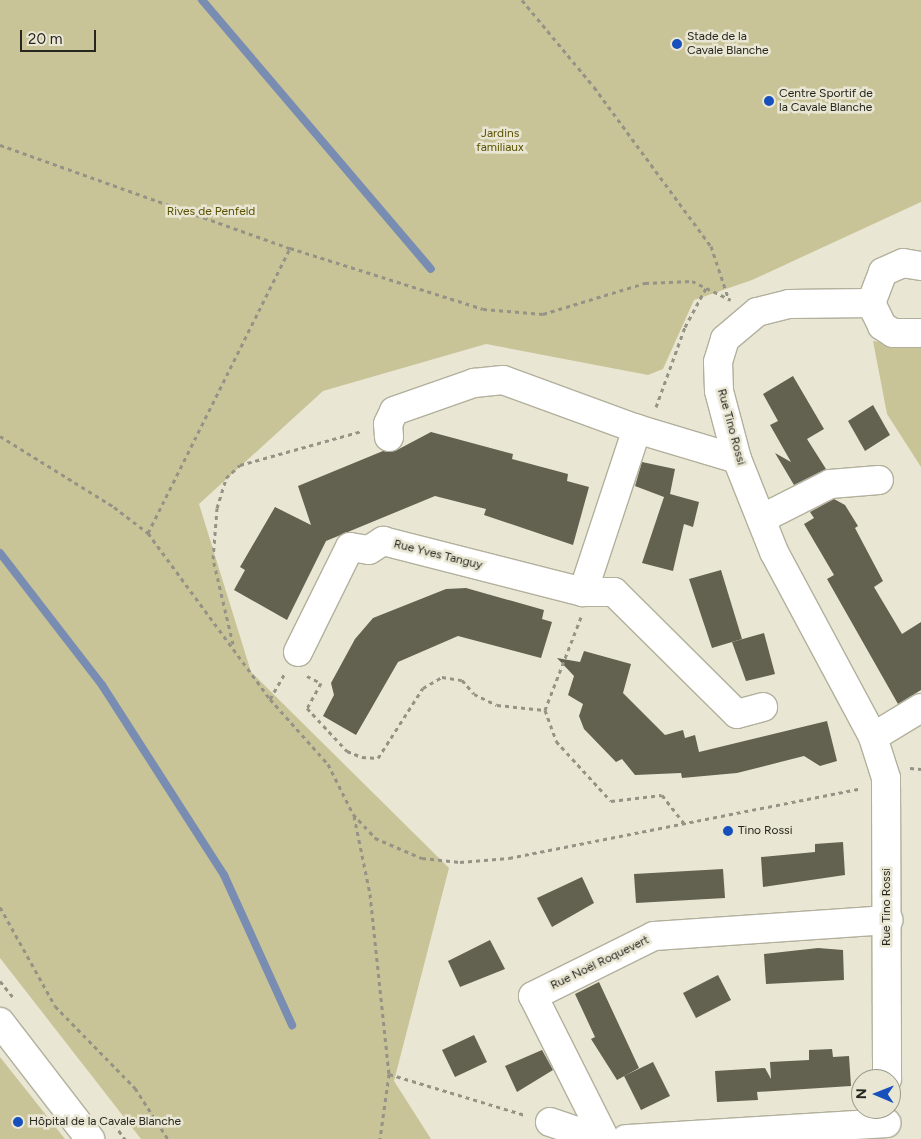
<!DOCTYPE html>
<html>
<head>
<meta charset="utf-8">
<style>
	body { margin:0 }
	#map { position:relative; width:921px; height:1139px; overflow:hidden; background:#e9e7d3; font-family:Figtree,sans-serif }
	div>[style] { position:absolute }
	.green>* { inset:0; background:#c9c398 }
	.stream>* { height:8px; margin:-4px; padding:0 4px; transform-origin:4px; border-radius:4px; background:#788db1 }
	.building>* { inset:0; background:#636150 }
	.path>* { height:3px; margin-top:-1.5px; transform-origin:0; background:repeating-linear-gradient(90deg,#959385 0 4px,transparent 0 8px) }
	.roads { filter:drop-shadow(1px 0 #b2b09d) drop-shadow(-1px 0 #b2b09d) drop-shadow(0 1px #b2b09d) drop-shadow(0 -1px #b2b09d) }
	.minor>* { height:28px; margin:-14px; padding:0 14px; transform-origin:14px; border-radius:14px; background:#fff }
	.major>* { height:28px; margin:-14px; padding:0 14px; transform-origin:14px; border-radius:14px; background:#fff }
	.dots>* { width:14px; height:14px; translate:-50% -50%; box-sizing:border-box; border:2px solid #e9e7d3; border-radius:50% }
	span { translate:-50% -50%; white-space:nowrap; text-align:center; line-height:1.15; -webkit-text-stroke:5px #e9e7d3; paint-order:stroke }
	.poi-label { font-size:12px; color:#26251e }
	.left { translate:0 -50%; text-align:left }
	.park-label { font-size:12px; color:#5b5102 }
	.street-label { font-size:12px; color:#26251e }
	.north { position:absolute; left:851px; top:1069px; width:50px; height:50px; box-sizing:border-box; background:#e9e7d3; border:1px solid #9b998b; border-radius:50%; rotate:271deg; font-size:14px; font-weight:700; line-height:20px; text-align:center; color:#26251e }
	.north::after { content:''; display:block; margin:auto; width:18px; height:22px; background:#1750bc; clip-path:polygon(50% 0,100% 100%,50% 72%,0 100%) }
	.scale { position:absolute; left:20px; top:30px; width:76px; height:22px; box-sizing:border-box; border:2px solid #26251e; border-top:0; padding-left:6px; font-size:15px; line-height:18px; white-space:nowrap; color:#26251e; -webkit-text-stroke:4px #e9e7d3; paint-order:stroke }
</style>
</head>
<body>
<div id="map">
	<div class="green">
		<i style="clip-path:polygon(0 0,921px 0,921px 202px,752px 280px,694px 300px,663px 369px,648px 375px,486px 344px,323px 391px,199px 504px,251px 672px,449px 868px,394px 1081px,431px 1139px,141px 1139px,0 958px)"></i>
		<i style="clip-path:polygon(873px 341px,921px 348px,921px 467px,887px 414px)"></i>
		<i style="clip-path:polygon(0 1057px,65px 1139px,0 1139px)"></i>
	</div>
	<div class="stream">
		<i style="left:202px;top:0;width:353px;rotate:49.6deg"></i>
		<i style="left:0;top:553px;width:167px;rotate:52.3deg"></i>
		<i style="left:102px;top:685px;width:226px;rotate:57.3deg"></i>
		<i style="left:224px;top:875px;width:165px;rotate:65.6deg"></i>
	</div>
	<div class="building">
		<i style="clip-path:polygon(793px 376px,824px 429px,807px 439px,826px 469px,794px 485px,775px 453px,791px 462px,770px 425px,778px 421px,763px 394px)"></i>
		<i style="clip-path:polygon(873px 405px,890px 435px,865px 451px,848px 421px)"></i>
		<i style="clip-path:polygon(431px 432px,513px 454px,512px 459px,568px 474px,567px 481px,589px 487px,573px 545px,484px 515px,486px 509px,435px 496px,326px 541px,287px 620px,234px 590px,245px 570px,240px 567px,275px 507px,311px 525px,298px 486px,383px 451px,397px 450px)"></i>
		<i style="clip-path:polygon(642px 462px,675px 469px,670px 494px,699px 502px,693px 527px,684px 524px,673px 571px,642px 563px,664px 497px,635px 486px)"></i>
		<i style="clip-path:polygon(834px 499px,845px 505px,858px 526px,855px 528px,883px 581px,874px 587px,902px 634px,921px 622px,921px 690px,898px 704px,827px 579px,834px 575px,804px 524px,814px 518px,810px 512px)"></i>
		<i style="clip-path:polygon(721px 570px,742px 639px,712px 648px,689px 579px)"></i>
		<i style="clip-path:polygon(466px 588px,544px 610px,542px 619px,552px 622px,541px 658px,458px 636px,398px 662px,356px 735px,323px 716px,334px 695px,331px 683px,355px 639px,373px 618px,446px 589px)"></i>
		<i style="clip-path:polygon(764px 633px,775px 674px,746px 681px,732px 642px)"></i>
		<i style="clip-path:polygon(584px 651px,631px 664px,623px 693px,665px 735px,683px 730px,685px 738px,695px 735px,699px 752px,827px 721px,837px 761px,820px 766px,804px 756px,737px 773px,682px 778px,681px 773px,635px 775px,622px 759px,616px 762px,584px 729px,579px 716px,583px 704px,568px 695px,574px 676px,557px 658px,580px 662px)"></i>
		<i style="clip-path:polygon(843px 842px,845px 875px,763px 887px,761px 857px,815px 852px,815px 844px)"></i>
		<i style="clip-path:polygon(723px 869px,725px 898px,636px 903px,634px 874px)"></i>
		<i style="clip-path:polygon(582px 877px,594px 903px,552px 927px,537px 898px)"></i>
		<i style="clip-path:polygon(490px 940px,505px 969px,460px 987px,448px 961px)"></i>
		<i style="clip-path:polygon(818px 948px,843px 950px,844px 980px,766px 984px,764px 954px)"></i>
		<i style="clip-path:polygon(718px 975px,731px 1000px,696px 1018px,683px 993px)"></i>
		<i style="clip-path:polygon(599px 982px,639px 1068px,617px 1080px,591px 1039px,595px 1037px,575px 994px)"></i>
		<i style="clip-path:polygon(474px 1035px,487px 1062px,455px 1077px,442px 1050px)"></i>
		<i style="clip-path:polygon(832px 1049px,833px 1057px,849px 1056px,851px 1086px,757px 1092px,758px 1100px,717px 1102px,715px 1071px,765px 1068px,771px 1079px,770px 1062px,809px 1060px,809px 1050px)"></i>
		<i style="clip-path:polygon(542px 1050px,553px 1070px,517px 1092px,505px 1066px)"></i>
		<i style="clip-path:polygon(653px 1062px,670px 1096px,641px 1110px,624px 1076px)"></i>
	</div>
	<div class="path">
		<i style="left:522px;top:0;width:113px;rotate:50.4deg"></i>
		<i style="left:594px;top:87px;width:197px;rotate:53.7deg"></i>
		<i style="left:711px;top:246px;width:54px;rotate:71.6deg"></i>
		<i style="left:0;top:145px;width:308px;rotate:19.6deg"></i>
		<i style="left:290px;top:248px;width:202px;rotate:17.5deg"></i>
		<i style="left:483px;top:309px;width:60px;rotate:4.8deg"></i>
		<i style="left:543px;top:314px;width:107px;rotate:-16.9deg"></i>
		<i style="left:645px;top:283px;width:47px;rotate:-2.4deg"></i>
		<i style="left:692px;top:281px;width:43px;rotate:26deg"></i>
		<i style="left:656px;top:407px;width:85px;rotate:-70.1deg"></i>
		<i style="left:685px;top:327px;width:44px;rotate:-61.7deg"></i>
		<i style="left:0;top:436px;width:134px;rotate:31.9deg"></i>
		<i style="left:114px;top:507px;width:43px;rotate:37.4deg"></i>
		<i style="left:148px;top:533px;width:206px;rotate:53.7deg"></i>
		<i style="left:270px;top:699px;width:87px;rotate:48.3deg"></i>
		<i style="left:328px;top:764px;width:56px;rotate:63.4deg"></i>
		<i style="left:353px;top:814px;width:33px;rotate:47deg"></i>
		<i style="left:375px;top:838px;width:51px;rotate:23.1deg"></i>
		<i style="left:422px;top:858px;width:38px;rotate:6deg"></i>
		<i style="left:460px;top:862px;width:49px;rotate:-4.7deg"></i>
		<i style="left:509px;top:858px;width:357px;rotate:-11.2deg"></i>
		<i style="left:148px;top:533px;width:318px;rotate:-63.5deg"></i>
		<i style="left:581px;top:617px;width:100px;rotate:111.2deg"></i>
		<i style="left:545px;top:710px;width:33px;rotate:70deg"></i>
		<i style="left:556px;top:741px;width:81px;rotate:47.5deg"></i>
		<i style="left:611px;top:801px;width:51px;rotate:-6.7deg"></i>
		<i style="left:662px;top:795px;width:37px;rotate:52deg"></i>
		<i style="left:233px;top:644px;width:87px;rotate:-103.2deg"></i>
		<i style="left:213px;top:559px;width:51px;rotate:-85.5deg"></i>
		<i style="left:217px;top:508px;width:31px;rotate:-73deg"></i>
		<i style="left:226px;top:478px;width:19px;rotate:-43deg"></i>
		<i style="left:240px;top:465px;width:127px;rotate:-15.6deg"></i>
		<i style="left:307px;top:676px;width:16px;rotate:27deg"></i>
		<i style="left:321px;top:683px;width:29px;rotate:119deg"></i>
		<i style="left:307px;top:708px;width:59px;rotate:47.1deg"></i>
		<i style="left:347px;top:751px;width:16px;rotate:22deg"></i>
		<i style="left:362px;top:757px;width:16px;rotate:4deg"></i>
		<i style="left:378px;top:758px;width:83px;rotate:-57.3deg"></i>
		<i style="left:423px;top:688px;width:22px;rotate:-30deg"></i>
		<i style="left:442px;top:677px;width:20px;rotate:9deg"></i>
		<i style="left:462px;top:680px;width:18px;rotate:49deg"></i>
		<i style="left:474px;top:694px;width:25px;rotate:26deg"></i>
		<i style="left:497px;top:705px;width:48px;rotate:5.9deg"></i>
		<i style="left:270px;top:699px;width:30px;rotate:-60deg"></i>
		<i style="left:910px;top:768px;width:11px;rotate:5deg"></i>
		<i style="left:354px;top:816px;width:80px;rotate:78.4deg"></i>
		<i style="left:370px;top:894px;width:181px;rotate:84deg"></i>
		<i style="left:389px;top:1074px;width:66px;rotate:97.9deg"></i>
		<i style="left:0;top:907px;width:113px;rotate:60.9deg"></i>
		<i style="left:55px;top:1006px;width:115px;rotate:45.7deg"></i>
		<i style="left:135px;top:1088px;width:61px;rotate:57.1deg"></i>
		<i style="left:0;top:981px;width:22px;rotate:51deg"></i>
		<i style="left:389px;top:1074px;width:142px;rotate:16.8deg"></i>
		<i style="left:114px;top:1124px;width:19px;rotate:54deg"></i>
	</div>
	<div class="roads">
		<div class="minor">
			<i style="left:921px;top:266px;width:18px;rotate:-171deg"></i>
			<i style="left:903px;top:263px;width:22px;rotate:156deg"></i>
			<i style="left:883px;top:272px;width:33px;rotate:111deg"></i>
			<i style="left:871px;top:303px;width:25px;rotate:64deg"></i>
			<i style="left:882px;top:326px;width:13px;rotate:32deg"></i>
			<i style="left:893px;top:333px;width:28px"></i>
			<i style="left:871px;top:303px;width:82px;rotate:179.3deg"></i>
			<i style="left:789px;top:304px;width:33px;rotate:166deg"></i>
			<i style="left:757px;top:312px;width:42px;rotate:139.8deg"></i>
			<i style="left:725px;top:339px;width:24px;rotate:107deg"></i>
			<i style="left:718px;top:362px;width:29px;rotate:88deg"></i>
			<i style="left:719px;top:391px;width:70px;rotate:75.2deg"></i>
			<i style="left:737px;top:459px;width:100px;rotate:68.3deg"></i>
			<i style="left:774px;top:552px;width:210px;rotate:61.8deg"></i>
			<i style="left:873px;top:737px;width:43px;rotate:72.4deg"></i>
			<i style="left:886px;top:778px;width:301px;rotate:89.8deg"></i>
			<i style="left:389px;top:437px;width:13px;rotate:-94deg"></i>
			<i style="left:388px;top:424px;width:14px;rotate:-65deg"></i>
			<i style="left:394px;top:411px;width:85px;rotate:-19.3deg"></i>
			<i style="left:474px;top:383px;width:29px;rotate:-6deg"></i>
			<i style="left:503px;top:380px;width:143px;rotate:20.1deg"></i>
			<i style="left:761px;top:519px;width:77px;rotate:-26.9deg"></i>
			<i style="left:830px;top:484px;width:49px;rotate:-4.7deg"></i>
			<i style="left:583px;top:592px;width:172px;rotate:-71.7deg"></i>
			<i style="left:637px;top:429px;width:104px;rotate:16.7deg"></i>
			<i style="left:298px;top:652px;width:117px;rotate:-63.7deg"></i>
			<i style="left:350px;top:547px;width:19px;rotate:9deg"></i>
			<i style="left:369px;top:550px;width:17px;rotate:-33deg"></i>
			<i style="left:383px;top:541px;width:206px;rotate:14.3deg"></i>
			<i style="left:583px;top:592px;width:31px"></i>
			<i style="left:614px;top:592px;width:173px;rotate:44.8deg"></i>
			<i style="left:737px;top:714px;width:27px;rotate:-15deg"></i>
			<i style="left:873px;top:737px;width:56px;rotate:-31.1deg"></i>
			<i style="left:550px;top:1122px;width:53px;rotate:18.8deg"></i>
			<i style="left:605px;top:1139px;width:160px;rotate:-116.7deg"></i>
			<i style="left:533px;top:996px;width:135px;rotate:-26.4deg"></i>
			<i style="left:654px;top:936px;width:235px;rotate:-3.9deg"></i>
			<i style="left:626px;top:1139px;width:261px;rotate:-3.5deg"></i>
		</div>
		<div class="major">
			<i style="left:0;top:1022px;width:148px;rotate:52.4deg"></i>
		</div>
	</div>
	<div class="dots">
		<i style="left:677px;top:44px;background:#1750bc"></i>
		<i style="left:769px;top:101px;background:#1750bc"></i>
		<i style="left:728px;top:831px;background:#1750bc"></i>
		<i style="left:18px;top:1122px;background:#1750bc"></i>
	</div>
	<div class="poi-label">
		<span class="left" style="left:687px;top:44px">Stade de la<br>Cavale Blanche</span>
		<span class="left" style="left:779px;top:101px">Centre Sportif de<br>la Cavale Blanche</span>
		<span class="left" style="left:738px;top:831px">Tino Rossi</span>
		<span class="left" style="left:29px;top:1122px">Hôpital de la Cavale Blanche</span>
	</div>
	<div class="park-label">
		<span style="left:500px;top:141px">Jardins<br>familiaux</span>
		<span style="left:211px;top:212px">Rives de Penfeld</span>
	</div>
	<div class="street-label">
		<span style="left:731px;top:427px;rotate:75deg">Rue Tino Rossi</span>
		<span style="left:438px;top:555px;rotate:14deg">Rue Yves Tanguy</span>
		<span style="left:887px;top:907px;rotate:-90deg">Rue Tino Rossi</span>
		<span style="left:600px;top:963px;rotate:-26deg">Rue Noël Roquevert</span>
	</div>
	<div class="north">N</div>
	<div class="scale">20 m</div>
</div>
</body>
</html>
